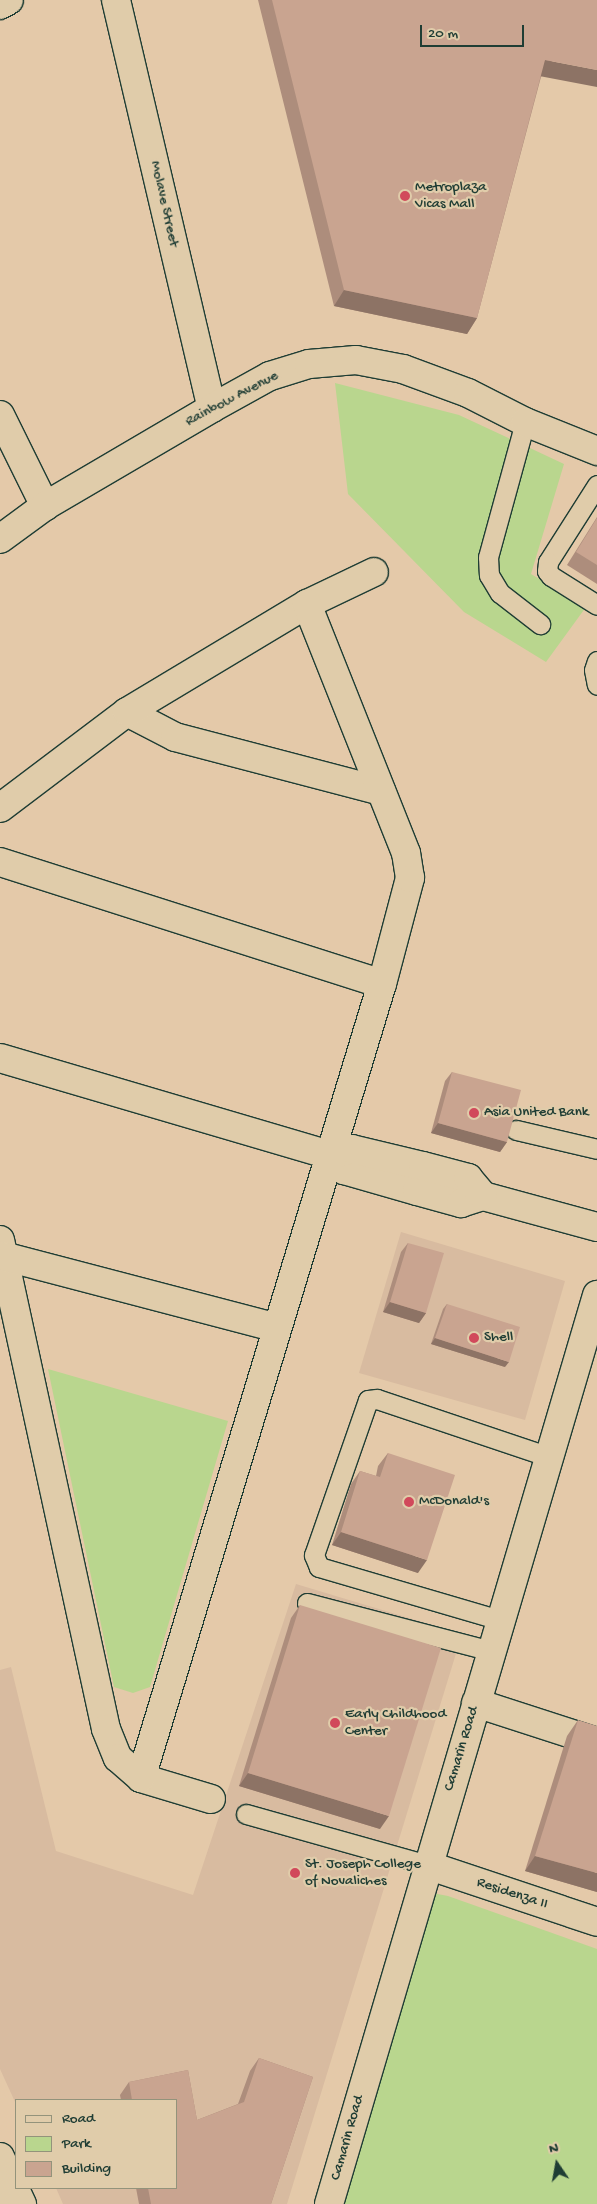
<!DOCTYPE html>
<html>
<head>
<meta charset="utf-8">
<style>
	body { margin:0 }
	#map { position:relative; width:597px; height:2204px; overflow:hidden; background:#e4c9a9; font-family:"Gochi Hand",sans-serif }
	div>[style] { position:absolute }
	.built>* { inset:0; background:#d8bba0 }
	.green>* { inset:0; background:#b9d68e }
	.roads { filter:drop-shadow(1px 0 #1f3d34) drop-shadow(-1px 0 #1f3d34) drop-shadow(0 1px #1f3d34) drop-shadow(0 -1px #1f3d34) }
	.lane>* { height:19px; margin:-9.5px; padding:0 9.5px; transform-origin:9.5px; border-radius:9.5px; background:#e0ccaa }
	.street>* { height:28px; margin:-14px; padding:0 14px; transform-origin:14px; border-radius:14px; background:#e0ccaa }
	.secondary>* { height:28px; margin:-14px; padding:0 14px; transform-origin:14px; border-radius:14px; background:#e0ccaa }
	.wall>* { inset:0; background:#ad8d7c }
	.shaded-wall>* { inset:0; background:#8d7365 }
	.building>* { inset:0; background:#c9a490 }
	.dots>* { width:14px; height:14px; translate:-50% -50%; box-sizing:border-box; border:2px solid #e0ccaa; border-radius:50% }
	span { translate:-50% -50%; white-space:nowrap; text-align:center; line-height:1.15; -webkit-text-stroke:4.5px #e0ccaa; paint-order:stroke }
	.poi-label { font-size:15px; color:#1f3d34 }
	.left { translate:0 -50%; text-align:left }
	.street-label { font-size:15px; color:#1f3d34 }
	.legend { position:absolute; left:15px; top:2099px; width:162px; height:90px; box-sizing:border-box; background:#e0ccaa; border:1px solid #93937b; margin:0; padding:6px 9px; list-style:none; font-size:15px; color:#1f3d34 }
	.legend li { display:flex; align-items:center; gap:10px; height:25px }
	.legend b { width:25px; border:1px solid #93937b }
	.north { position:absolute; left:532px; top:2139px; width:50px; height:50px; -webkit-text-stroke:4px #e0ccaa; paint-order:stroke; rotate:348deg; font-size:14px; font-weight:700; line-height:20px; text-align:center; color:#1f3d34 }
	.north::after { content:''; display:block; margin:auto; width:18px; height:22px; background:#1f3d34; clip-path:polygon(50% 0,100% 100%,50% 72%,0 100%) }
	.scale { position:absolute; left:420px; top:25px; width:104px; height:22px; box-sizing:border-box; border:2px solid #1f3d34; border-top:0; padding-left:6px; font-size:15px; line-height:18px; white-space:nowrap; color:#1f3d34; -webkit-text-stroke:4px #e0ccaa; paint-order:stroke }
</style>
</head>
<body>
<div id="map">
	<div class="built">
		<i style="clip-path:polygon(401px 1232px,565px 1281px,525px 1420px,359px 1373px)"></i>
		<i style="clip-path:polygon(296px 1584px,462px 1634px,287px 2204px,63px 2204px,56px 2188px,176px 2188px,176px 2100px,16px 2100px,16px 2104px,0 2069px,0 1670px,11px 1667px,56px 1851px,193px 1895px)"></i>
	</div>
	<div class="green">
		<i style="clip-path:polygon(335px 383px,459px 415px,564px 464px,531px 574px,586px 607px,546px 662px,464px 612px,348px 494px)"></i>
		<i style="clip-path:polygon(48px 1369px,228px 1421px,150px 1687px,133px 1693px,114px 1687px)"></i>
		<i style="clip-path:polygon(427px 1892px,448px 1896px,597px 1949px,597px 2204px,336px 2204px)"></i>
	</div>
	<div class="roads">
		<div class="lane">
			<i style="left:525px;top:422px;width:140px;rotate:105.3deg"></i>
			<i style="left:488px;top:557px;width:18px;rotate:87deg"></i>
			<i style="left:489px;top:575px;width:21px;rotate:59deg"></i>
			<i style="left:500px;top:593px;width:51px;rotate:37.8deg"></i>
			<i style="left:597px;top:485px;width:91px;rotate:122.5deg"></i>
			<i style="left:548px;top:562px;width:9px;rotate:96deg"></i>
			<i style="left:547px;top:571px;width:6px;rotate:51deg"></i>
			<i style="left:551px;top:576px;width:54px;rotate:32.2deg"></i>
			<i style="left:597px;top:661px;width:9px;rotate:108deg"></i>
			<i style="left:594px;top:670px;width:15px;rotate:79deg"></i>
			<i style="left:516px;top:1130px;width:83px;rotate:13.2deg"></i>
			<i style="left:307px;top:1603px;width:190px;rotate:14.6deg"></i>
			<i style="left:500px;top:1620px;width:189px;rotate:-163.7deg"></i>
			<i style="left:319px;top:1567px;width:13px;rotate:-113deg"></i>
			<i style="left:314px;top:1555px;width:164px;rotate:-70.8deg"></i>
			<i style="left:368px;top:1400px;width:9px;rotate:-6deg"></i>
			<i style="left:377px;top:1399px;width:182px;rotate:18.6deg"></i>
			<i style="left:246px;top:1814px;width:188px;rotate:15.7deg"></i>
			<i style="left:0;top:2200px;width:17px;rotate:-31deg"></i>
		</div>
		<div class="street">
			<i style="left:116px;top:0;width:419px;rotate:76.8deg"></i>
			<i style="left:0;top:5px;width:10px;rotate:-29deg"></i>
			<i style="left:0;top:415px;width:102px;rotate:63.7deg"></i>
			<i style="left:127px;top:712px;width:54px;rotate:27.5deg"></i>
			<i style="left:175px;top:737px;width:213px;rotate:14.7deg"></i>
			<i style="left:0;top:808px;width:159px;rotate:-37.1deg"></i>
			<i style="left:127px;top:712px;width:210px;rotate:-31deg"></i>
			<i style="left:307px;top:604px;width:74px;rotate:-25.5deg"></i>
			<i style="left:0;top:862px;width:401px;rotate:17.7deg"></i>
			<i style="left:0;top:1058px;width:344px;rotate:16.4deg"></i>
			<i style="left:330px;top:1155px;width:21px;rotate:47deg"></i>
			<i style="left:344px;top:1170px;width:76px;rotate:16deg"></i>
			<i style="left:417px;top:1191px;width:46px;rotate:15.3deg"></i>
			<i style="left:461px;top:1203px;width:23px;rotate:-18deg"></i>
			<i style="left:483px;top:1196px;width:118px;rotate:15.2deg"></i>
			<i style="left:330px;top:1155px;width:23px;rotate:-15deg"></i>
			<i style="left:352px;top:1149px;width:73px;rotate:13.5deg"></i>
			<i style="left:423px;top:1166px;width:47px;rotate:14.9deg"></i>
			<i style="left:468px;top:1178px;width:23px;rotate:50deg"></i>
			<i style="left:0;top:1240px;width:500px;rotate:77.77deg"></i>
			<i style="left:106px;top:1729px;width:31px;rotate:68deg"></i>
			<i style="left:118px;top:1758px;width:30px;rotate:41deg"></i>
			<i style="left:141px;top:1778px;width:73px;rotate:16.7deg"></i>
			<i style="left:3px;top:1256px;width:283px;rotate:14.7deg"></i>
			<i style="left:476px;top:1703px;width:127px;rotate:17.9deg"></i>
			<i style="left:141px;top:1778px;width:830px;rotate:-73.12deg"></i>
			<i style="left:382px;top:984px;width:110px;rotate:-75.2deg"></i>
			<i style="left:410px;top:878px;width:25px;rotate:-99deg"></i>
			<i style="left:406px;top:853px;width:268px;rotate:-111.7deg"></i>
			<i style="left:427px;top:1865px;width:179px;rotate:18.5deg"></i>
		</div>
		<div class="secondary">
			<i style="left:0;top:539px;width:56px;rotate:-36.3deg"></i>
			<i style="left:45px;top:506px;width:194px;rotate:-30.4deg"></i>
			<i style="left:212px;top:408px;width:66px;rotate:-28.9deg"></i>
			<i style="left:270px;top:376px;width:41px;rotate:-17.1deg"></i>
			<i style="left:309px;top:364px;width:47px;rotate:-4.9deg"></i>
			<i style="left:356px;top:360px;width:48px;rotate:10.8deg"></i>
			<i style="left:403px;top:369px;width:69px;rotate:20.3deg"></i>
			<i style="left:468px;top:393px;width:64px;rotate:27deg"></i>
			<i style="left:525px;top:422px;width:78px;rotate:21.9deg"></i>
			<i style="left:0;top:2157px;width:52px;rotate:64.9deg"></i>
			<i style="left:329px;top:2204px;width:948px;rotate:-73.57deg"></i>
		</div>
	</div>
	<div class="wall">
		<i style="clip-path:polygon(258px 0,597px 0,541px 77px,477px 318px,467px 334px,334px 306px)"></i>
		<i style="clip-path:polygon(597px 517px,597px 584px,567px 565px)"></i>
		<i style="clip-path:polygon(452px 1072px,507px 1142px,500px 1152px,431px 1133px,445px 1081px)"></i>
		<i style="clip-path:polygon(408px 1243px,426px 1313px,419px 1323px,383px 1312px,401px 1252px)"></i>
		<i style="clip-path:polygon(447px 1304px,505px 1367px,431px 1344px,443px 1309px)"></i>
		<i style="clip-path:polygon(388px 1453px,418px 1573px,332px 1545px,351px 1484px,360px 1471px,376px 1476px,378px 1466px)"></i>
		<i style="clip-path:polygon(300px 1605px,380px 1829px,239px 1786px,291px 1618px)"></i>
		<i style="clip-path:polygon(578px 1720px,597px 1892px,525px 1871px,567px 1736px)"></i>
		<i style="clip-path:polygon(259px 2058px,313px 2077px,271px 2204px,139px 2204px,136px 2188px,176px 2188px,176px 2100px,121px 2100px,120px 2095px,129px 2082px,188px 2070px,197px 2120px,238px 2104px,250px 2071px)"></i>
	</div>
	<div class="shaded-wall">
		<i style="clip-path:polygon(545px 60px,597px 70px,597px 87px,534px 75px)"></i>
		<i style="clip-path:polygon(344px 290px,477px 318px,467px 334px,334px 306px)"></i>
		<i style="clip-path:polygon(438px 1123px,507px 1142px,500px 1152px,431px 1133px)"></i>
		<i style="clip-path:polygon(390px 1302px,426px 1313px,419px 1323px,383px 1312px)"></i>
		<i style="clip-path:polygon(435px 1338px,509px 1362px,505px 1367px,431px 1344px)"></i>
		<i style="clip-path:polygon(341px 1532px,427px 1560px,418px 1573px,332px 1545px)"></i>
		<i style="clip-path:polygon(248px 1773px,389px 1816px,380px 1829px,239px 1786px)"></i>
		<i style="clip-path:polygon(535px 1856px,597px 1873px,597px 1892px,525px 1871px)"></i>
	</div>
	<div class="building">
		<i style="clip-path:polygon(272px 0,597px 0,597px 70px,545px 60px,477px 318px,344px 290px)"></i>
		<i style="clip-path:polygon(597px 518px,597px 565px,576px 552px)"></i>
		<i style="clip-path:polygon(452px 1072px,521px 1090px,507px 1142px,438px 1123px)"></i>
		<i style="clip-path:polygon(408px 1243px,444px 1253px,426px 1313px,390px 1302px)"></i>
		<i style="clip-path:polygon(447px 1304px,520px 1327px,509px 1362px,435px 1338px)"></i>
		<i style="clip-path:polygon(388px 1453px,455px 1475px,427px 1560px,341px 1532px,360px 1471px,380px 1477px)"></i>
		<i style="clip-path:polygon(300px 1605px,441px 1648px,389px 1816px,248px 1773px)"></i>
		<i style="clip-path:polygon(578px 1720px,597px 1726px,597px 1873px,535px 1856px)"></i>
		<i style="clip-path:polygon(259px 2058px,313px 2077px,271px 2204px,151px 2204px,148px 2188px,176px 2188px,176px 2100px,132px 2100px,129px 2082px,188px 2070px,197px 2120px,244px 2102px)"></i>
	</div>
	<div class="dots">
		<i style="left:405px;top:196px;background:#d1495b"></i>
		<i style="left:474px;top:1113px;background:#d1495b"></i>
		<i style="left:474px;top:1338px;background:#d1495b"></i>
		<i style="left:409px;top:1502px;background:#d1495b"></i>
		<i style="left:335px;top:1723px;background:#d1495b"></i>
		<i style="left:295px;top:1873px;background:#d1495b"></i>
	</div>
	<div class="poi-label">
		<span class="left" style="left:415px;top:196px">Metroplaza<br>Vicas Mall</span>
		<span class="left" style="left:484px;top:1113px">Asia United Bank</span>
		<span class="left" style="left:484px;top:1338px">Shell</span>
		<span class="left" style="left:419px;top:1502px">McDonald's</span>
		<span class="left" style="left:345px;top:1723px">Early Childhood<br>Center</span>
		<span class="left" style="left:305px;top:1873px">St. Joseph College<br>of Novaliches</span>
	</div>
	<div class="street-label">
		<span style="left:164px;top:204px;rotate:77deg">Molave Street</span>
		<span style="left:232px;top:399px;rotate:-28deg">Rainbow Avenue</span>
		<span style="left:462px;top:1749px;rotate:-73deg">Camarin Road</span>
		<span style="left:512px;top:1894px;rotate:18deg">Residenza II</span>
		<span style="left:348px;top:2138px;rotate:-74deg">Camarin Road</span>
	</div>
	<ul class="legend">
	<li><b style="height:6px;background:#e0ccaa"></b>Road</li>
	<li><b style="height:14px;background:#b9d68e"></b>Park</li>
	<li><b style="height:14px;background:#c9a490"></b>Building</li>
	</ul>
	<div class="north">N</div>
	<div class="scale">20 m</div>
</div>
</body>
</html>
